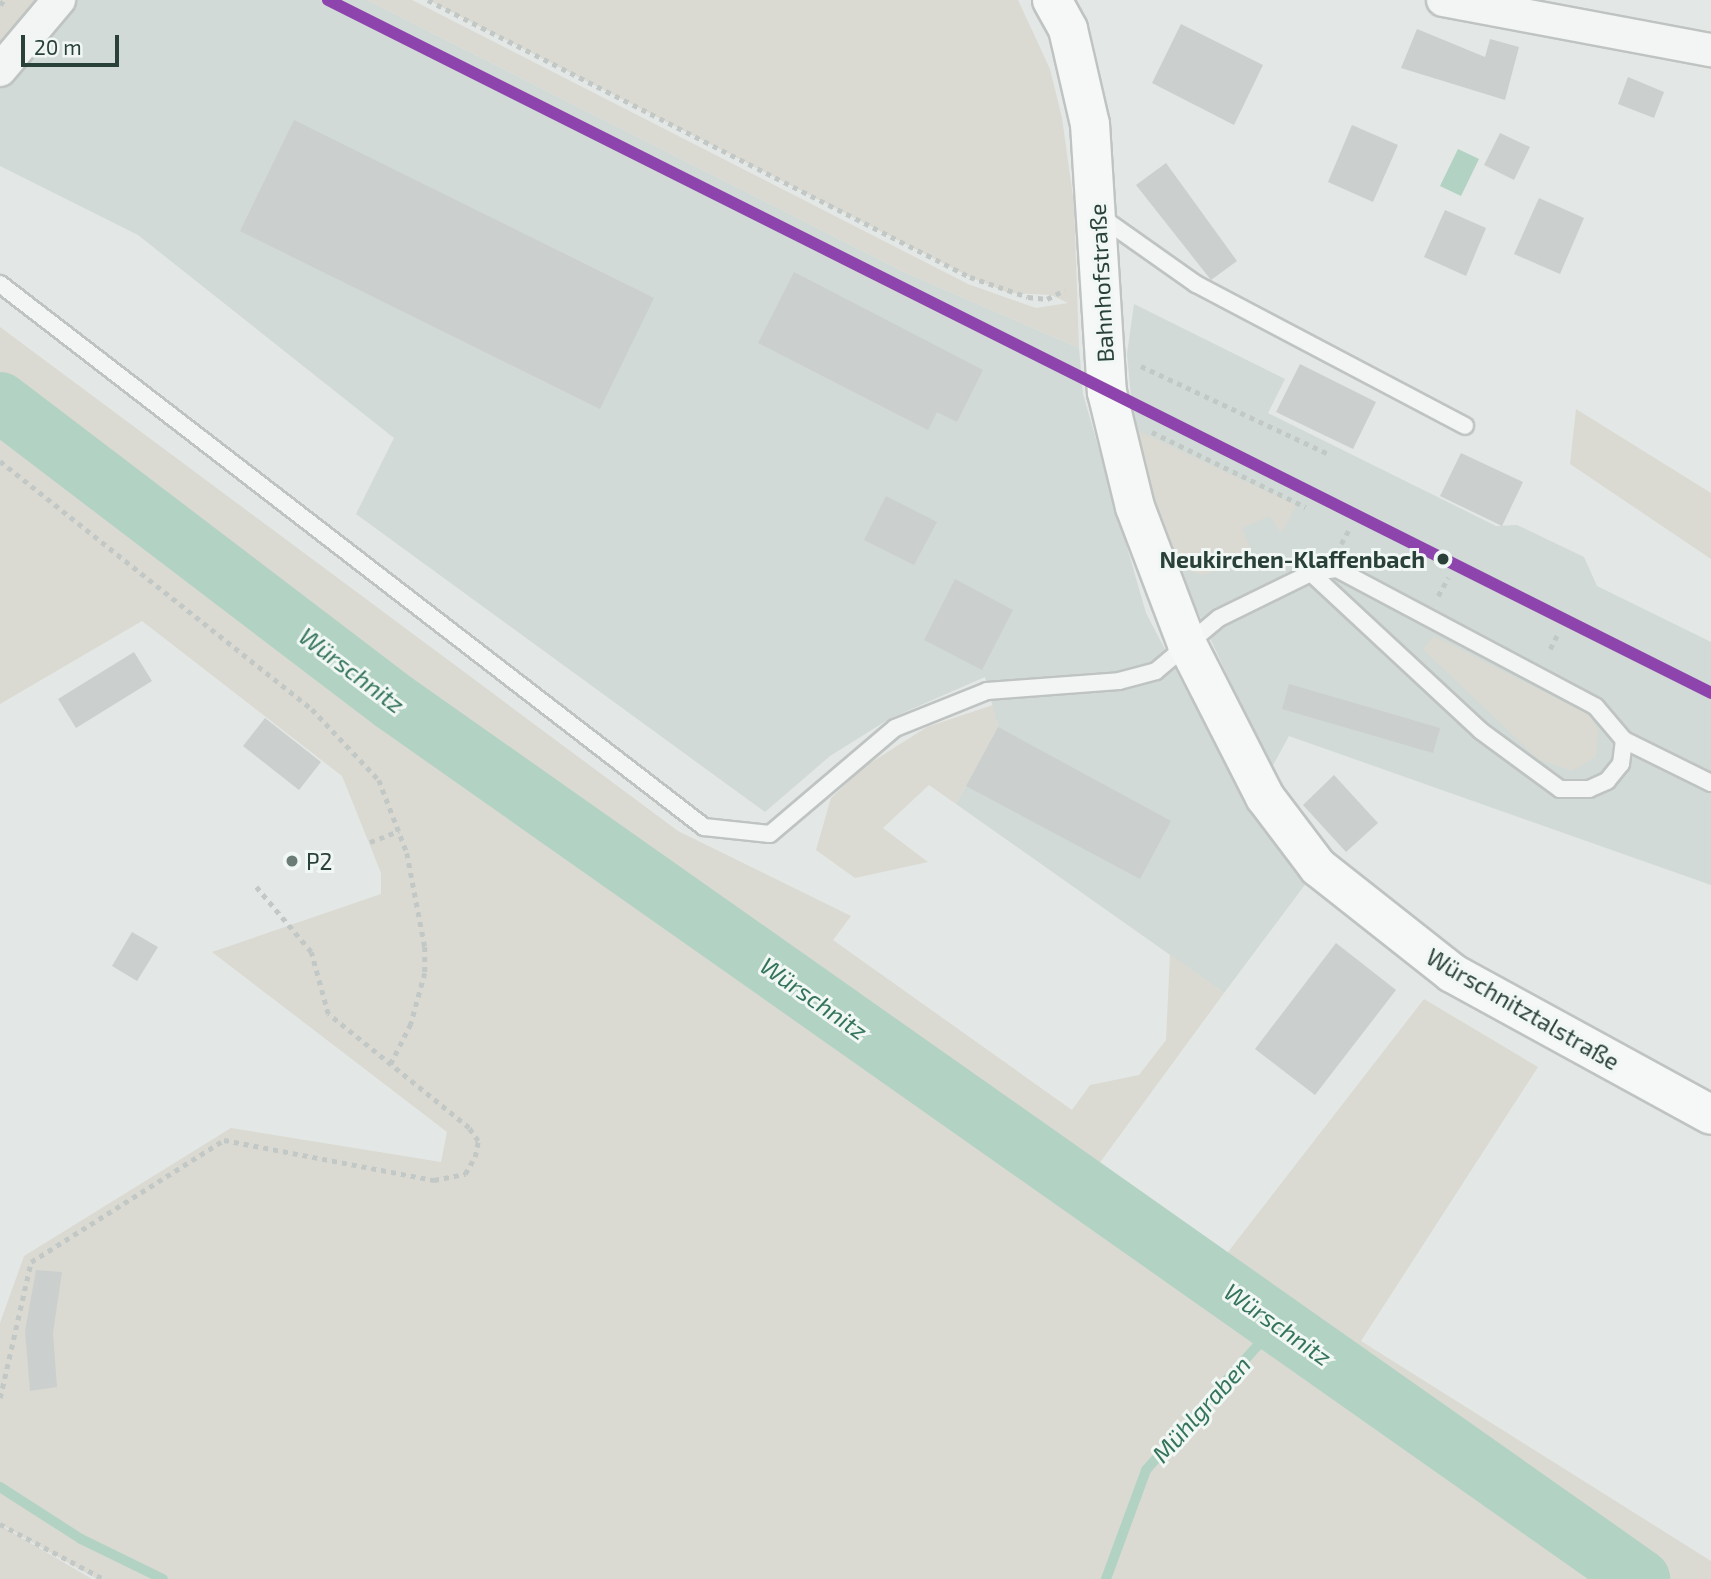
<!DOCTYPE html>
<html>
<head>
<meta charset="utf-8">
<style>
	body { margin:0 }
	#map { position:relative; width:1711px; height:1579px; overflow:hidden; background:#e3e7e5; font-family:"Exo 2",sans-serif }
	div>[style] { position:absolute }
	.built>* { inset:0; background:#d1dad6 }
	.green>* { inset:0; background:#dadad2 }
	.water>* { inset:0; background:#b2d2c3 }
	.stream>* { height:10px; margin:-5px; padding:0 5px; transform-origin:5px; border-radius:5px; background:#b2d2c3 }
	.river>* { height:60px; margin:-30px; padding:0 30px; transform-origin:30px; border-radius:30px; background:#b2d2c3 }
	.building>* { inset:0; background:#cbcfce }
	.path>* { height:4.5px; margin-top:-2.25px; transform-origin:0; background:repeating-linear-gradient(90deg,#c2c8c6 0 5px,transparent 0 10px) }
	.roads { filter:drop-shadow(2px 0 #bfc4c2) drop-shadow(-2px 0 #bfc4c2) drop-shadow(0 2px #bfc4c2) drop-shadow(0 -2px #bfc4c2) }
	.service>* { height:16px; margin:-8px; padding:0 8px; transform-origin:8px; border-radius:8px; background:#f2f5f3 }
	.minor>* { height:32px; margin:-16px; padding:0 16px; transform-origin:16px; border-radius:16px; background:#f2f5f3 }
	.secondary>* { height:38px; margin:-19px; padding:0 19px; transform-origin:19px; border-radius:19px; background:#f6f7f7 }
	.rail-1>* { height:12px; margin:-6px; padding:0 6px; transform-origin:6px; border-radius:6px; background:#8e44ad }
	.dots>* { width:19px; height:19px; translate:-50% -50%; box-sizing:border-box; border:4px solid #f0f7f4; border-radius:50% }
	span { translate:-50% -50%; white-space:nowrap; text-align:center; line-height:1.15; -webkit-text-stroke:6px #f0f7f4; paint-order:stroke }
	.street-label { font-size:23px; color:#2a4139 }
	.stop-label { font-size:23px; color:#2a4139; font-weight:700 }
	.right { translate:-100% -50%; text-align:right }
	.poi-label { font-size:23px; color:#2a4139 }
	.left { translate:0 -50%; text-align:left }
	.water-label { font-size:24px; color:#34745a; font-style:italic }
	.scale { position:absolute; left:21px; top:35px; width:98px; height:32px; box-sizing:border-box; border:4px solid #2a4139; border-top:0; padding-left:9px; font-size:21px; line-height:24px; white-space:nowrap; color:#2a4139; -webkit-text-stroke:5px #f0f7f4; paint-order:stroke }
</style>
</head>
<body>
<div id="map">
	<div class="built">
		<i style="clip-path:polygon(78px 0,367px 0,904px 272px,1079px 348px,1083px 394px,1146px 613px,1251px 814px,1307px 882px,1224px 993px,956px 804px,998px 727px,985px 677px,889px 719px,830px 756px,765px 812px,356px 514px,394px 438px,138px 235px,0 166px,0 88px)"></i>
		<i style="clip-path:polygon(1134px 304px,1285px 379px,1268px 413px,1496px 526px,1517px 525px,1584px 557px,1597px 586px,1711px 642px,1711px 885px,1289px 736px,1271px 769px,1170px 552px,1134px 428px,1127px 354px)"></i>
	</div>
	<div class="green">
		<i style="clip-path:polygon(0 0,38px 0,0 48px)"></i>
		<i style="clip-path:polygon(367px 0,412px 0,968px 284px,1036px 308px,1068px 303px,1051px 295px,1009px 293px,970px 277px,428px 0,1018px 0,1050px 69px,1062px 118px,1074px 204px,1079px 348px,904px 272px)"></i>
		<i style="clip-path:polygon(0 327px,678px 831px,851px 916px,833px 940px,1072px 1110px,1090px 1085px,1139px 1075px,1166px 1040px,1170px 954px,1224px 993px,1093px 1172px,1221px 1261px,1424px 999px,1538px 1067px,1361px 1341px,1711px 1561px,1711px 1579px,97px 1579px,0 1524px,0 1323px,24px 1256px,231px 1128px,441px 1162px,447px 1132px,212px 952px,381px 894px,381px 873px,342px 776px,142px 621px,0 704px)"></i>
		<i style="clip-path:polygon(1576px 409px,1711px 493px,1711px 559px,1570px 464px)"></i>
		<i style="clip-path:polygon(1134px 429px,1296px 505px,1286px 525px,1280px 532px,1270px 516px,1242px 528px,1251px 550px,1242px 562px,1202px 575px,1187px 570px,1177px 562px,1158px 514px)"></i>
		<i style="clip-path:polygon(1434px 636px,1589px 715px,1598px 729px,1596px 757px,1572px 771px,1538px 759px,1423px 649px)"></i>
		<i style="clip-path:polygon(993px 705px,998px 727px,956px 804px,929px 785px,883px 828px,928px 862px,855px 878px,816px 850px,831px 798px,864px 767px,927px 727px)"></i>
		<i style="clip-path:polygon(0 1525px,92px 1579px,0 1579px)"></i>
	</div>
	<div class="water">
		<i style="clip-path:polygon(1458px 149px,1479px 159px,1461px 196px,1440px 186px)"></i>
	</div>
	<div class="stream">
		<i style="left:0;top:1487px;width:96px;rotate:32.7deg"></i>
		<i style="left:81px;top:1539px;width:91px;rotate:26deg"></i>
		<i style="left:1106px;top:1579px;width:116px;rotate:-69.8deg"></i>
		<i style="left:1146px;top:1470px;width:196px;rotate:-48.1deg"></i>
	</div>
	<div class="river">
		<i style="left:0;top:402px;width:495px;rotate:37.3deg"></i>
		<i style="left:394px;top:702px;width:1524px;rotate:35.14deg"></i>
	</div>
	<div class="building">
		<i style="clip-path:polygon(1181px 24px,1263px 65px,1234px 125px,1152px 83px)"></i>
		<i style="clip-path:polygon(1417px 29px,1485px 57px,1490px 39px,1519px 47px,1505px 100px,1401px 68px)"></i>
		<i style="clip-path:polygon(1628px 77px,1664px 92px,1654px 118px,1618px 104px)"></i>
		<i style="clip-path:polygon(294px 120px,654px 298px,600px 409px,240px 231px)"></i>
		<i style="clip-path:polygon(1352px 125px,1398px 145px,1373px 202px,1328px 182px)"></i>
		<i style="clip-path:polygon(1500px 133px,1530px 147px,1514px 180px,1484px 165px)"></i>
		<i style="clip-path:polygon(1166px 163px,1237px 261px,1211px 280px,1136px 185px)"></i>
		<i style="clip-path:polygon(1539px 198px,1584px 218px,1560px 274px,1514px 254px)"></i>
		<i style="clip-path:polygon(1445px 210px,1486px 228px,1466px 276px,1424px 257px)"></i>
		<i style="clip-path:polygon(794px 272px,983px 370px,957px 422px,937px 412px,928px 430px,758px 343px)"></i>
		<i style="clip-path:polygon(1300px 364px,1376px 402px,1353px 449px,1276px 412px)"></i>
		<i style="clip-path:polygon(1461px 453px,1523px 482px,1502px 526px,1440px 496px)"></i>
		<i style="clip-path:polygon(886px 496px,937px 522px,914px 565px,864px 540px)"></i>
		<i style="clip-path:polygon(955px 579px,1013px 610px,982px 670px,924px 640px)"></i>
		<i style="clip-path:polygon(134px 652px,152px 681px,76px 728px,58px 699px)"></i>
		<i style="clip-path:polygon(1289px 684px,1440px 728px,1433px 753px,1282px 709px)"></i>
		<i style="clip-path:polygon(265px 718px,321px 762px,299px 790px,243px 746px)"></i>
		<i style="clip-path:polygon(998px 727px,1171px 821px,1140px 879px,966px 786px)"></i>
		<i style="clip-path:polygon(1334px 775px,1378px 823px,1346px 852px,1303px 805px)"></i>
		<i style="clip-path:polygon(132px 932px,158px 947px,137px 981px,112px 966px)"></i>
		<i style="clip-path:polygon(1336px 943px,1396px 990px,1315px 1095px,1255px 1049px)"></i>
		<i style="clip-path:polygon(36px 1270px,62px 1272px,53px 1333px,57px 1387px,30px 1391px,25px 1331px)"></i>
	</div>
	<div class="path">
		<i style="left:428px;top:0;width:609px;rotate:27.07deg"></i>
		<i style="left:970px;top:277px;width:61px;rotate:19deg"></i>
		<i style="left:1028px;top:297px;width:19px;rotate:6deg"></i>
		<i style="left:1047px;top:299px;width:20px;rotate:-27deg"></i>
		<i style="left:0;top:5px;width:6px;rotate:-51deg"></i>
		<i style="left:1141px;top:366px;width:208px;rotate:25.1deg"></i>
		<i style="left:1152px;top:432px;width:171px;rotate:26deg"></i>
		<i style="left:0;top:461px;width:399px;rotate:38.5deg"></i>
		<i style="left:312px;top:709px;width:98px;rotate:46.7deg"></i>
		<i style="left:379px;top:780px;width:78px;rotate:69deg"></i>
		<i style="left:407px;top:853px;width:96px;rotate:79.2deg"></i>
		<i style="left:425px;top:947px;width:26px;rotate:90deg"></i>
		<i style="left:425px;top:973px;width:53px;rotate:105.4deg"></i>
		<i style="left:411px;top:1024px;width:45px;rotate:116.6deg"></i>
		<i style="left:1341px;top:544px;width:18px;rotate:-61deg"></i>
		<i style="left:1438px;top:596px;width:21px;rotate:-61deg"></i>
		<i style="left:1550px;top:649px;width:18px;rotate:-63deg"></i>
		<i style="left:370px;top:842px;width:31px;rotate:-21deg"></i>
		<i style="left:0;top:1398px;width:139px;rotate:-77.2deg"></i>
		<i style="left:31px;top:1262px;width:228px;rotate:-32.3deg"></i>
		<i style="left:224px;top:1140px;width:214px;rotate:10.8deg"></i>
		<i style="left:434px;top:1180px;width:32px;rotate:-11deg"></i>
		<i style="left:465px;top:1174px;width:20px;rotate:-60deg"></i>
		<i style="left:475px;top:1157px;width:16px;rotate:-79deg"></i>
		<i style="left:478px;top:1141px;width:16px;rotate:-125deg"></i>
		<i style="left:469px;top:1128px;width:181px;rotate:-141deg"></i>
		<i style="left:328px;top:1014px;width:64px;rotate:-105.3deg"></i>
		<i style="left:311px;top:952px;width:85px;rotate:-130.2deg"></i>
		<i style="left:0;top:1524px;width:118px;rotate:27.9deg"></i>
	</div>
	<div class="roads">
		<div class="service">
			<i style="left:1101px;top:217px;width:116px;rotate:35.2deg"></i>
			<i style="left:1196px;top:284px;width:304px;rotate:27.8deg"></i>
			<i style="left:0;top:284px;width:889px;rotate:37.64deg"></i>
			<i style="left:704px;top:827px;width:66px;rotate:6.1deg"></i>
			<i style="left:770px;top:834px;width:164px;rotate:-40.3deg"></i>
			<i style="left:895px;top:728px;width:99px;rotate:-21.9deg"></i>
			<i style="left:987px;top:691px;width:132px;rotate:-4.3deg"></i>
			<i style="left:1119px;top:681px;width:38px;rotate:-15deg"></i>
			<i style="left:1156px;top:671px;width:82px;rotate:-40.1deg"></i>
			<i style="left:1219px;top:618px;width:102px;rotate:-26.1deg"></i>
			<i style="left:1311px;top:573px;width:26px;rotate:-9deg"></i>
			<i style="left:1337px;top:569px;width:293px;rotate:28deg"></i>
			<i style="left:1596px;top:707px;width:43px;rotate:49.7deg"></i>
			<i style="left:1624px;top:740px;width:97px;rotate:26.3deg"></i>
			<i style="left:1311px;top:573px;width:232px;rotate:42.9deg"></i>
			<i style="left:1481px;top:731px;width:98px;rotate:36.3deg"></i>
			<i style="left:1560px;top:789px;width:29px"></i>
			<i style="left:1589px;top:789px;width:20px;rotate:-24deg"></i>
			<i style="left:1607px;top:781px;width:22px;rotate:-51deg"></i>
			<i style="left:1621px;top:764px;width:24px;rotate:-83deg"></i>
		</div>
		<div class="minor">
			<i style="left:1443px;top:0;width:273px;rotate:10.6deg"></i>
			<i style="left:0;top:70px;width:92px;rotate:-49.9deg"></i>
		</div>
		<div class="secondary">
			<i style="left:1052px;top:0;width:33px;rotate:61deg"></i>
			<i style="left:1068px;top:29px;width:98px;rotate:77deg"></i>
			<i style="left:1090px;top:124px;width:269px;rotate:86.4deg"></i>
			<i style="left:1107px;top:392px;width:118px;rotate:76.3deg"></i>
			<i style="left:1135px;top:507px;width:147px;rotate:69.2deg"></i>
			<i style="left:1187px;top:644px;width:172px;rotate:63deg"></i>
			<i style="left:1265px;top:797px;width:88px;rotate:52.9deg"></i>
			<i style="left:1318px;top:867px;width:171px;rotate:38.3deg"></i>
			<i style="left:1452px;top:973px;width:295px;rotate:28.7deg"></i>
		</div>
	</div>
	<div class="rail-1">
		<i style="left:328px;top:0;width:1547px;rotate:26.61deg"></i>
	</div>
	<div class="dots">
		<i style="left:1443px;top:559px;background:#2a4139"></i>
		<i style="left:292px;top:861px;background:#6b7b75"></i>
	</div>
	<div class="street-label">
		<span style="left:1101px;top:283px;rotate:-93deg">Bahnhofstraße</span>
		<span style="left:1523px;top:1009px;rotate:30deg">Würschnitztalstraße</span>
	</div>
	<div class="stop-label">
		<span class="right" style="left:1425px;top:559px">Neukirchen-Klaffenbach</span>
	</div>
	<div class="poi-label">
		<span class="left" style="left:306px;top:861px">P2</span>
	</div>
	<div class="water-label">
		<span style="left:352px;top:670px;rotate:37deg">Würschnitz</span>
		<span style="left:814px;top:998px;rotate:35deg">Würschnitz</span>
		<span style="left:1278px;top:1324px;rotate:35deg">Würschnitz</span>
		<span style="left:1201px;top:1409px;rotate:-48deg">Mühlgraben</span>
	</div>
	<div class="scale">20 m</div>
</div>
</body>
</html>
